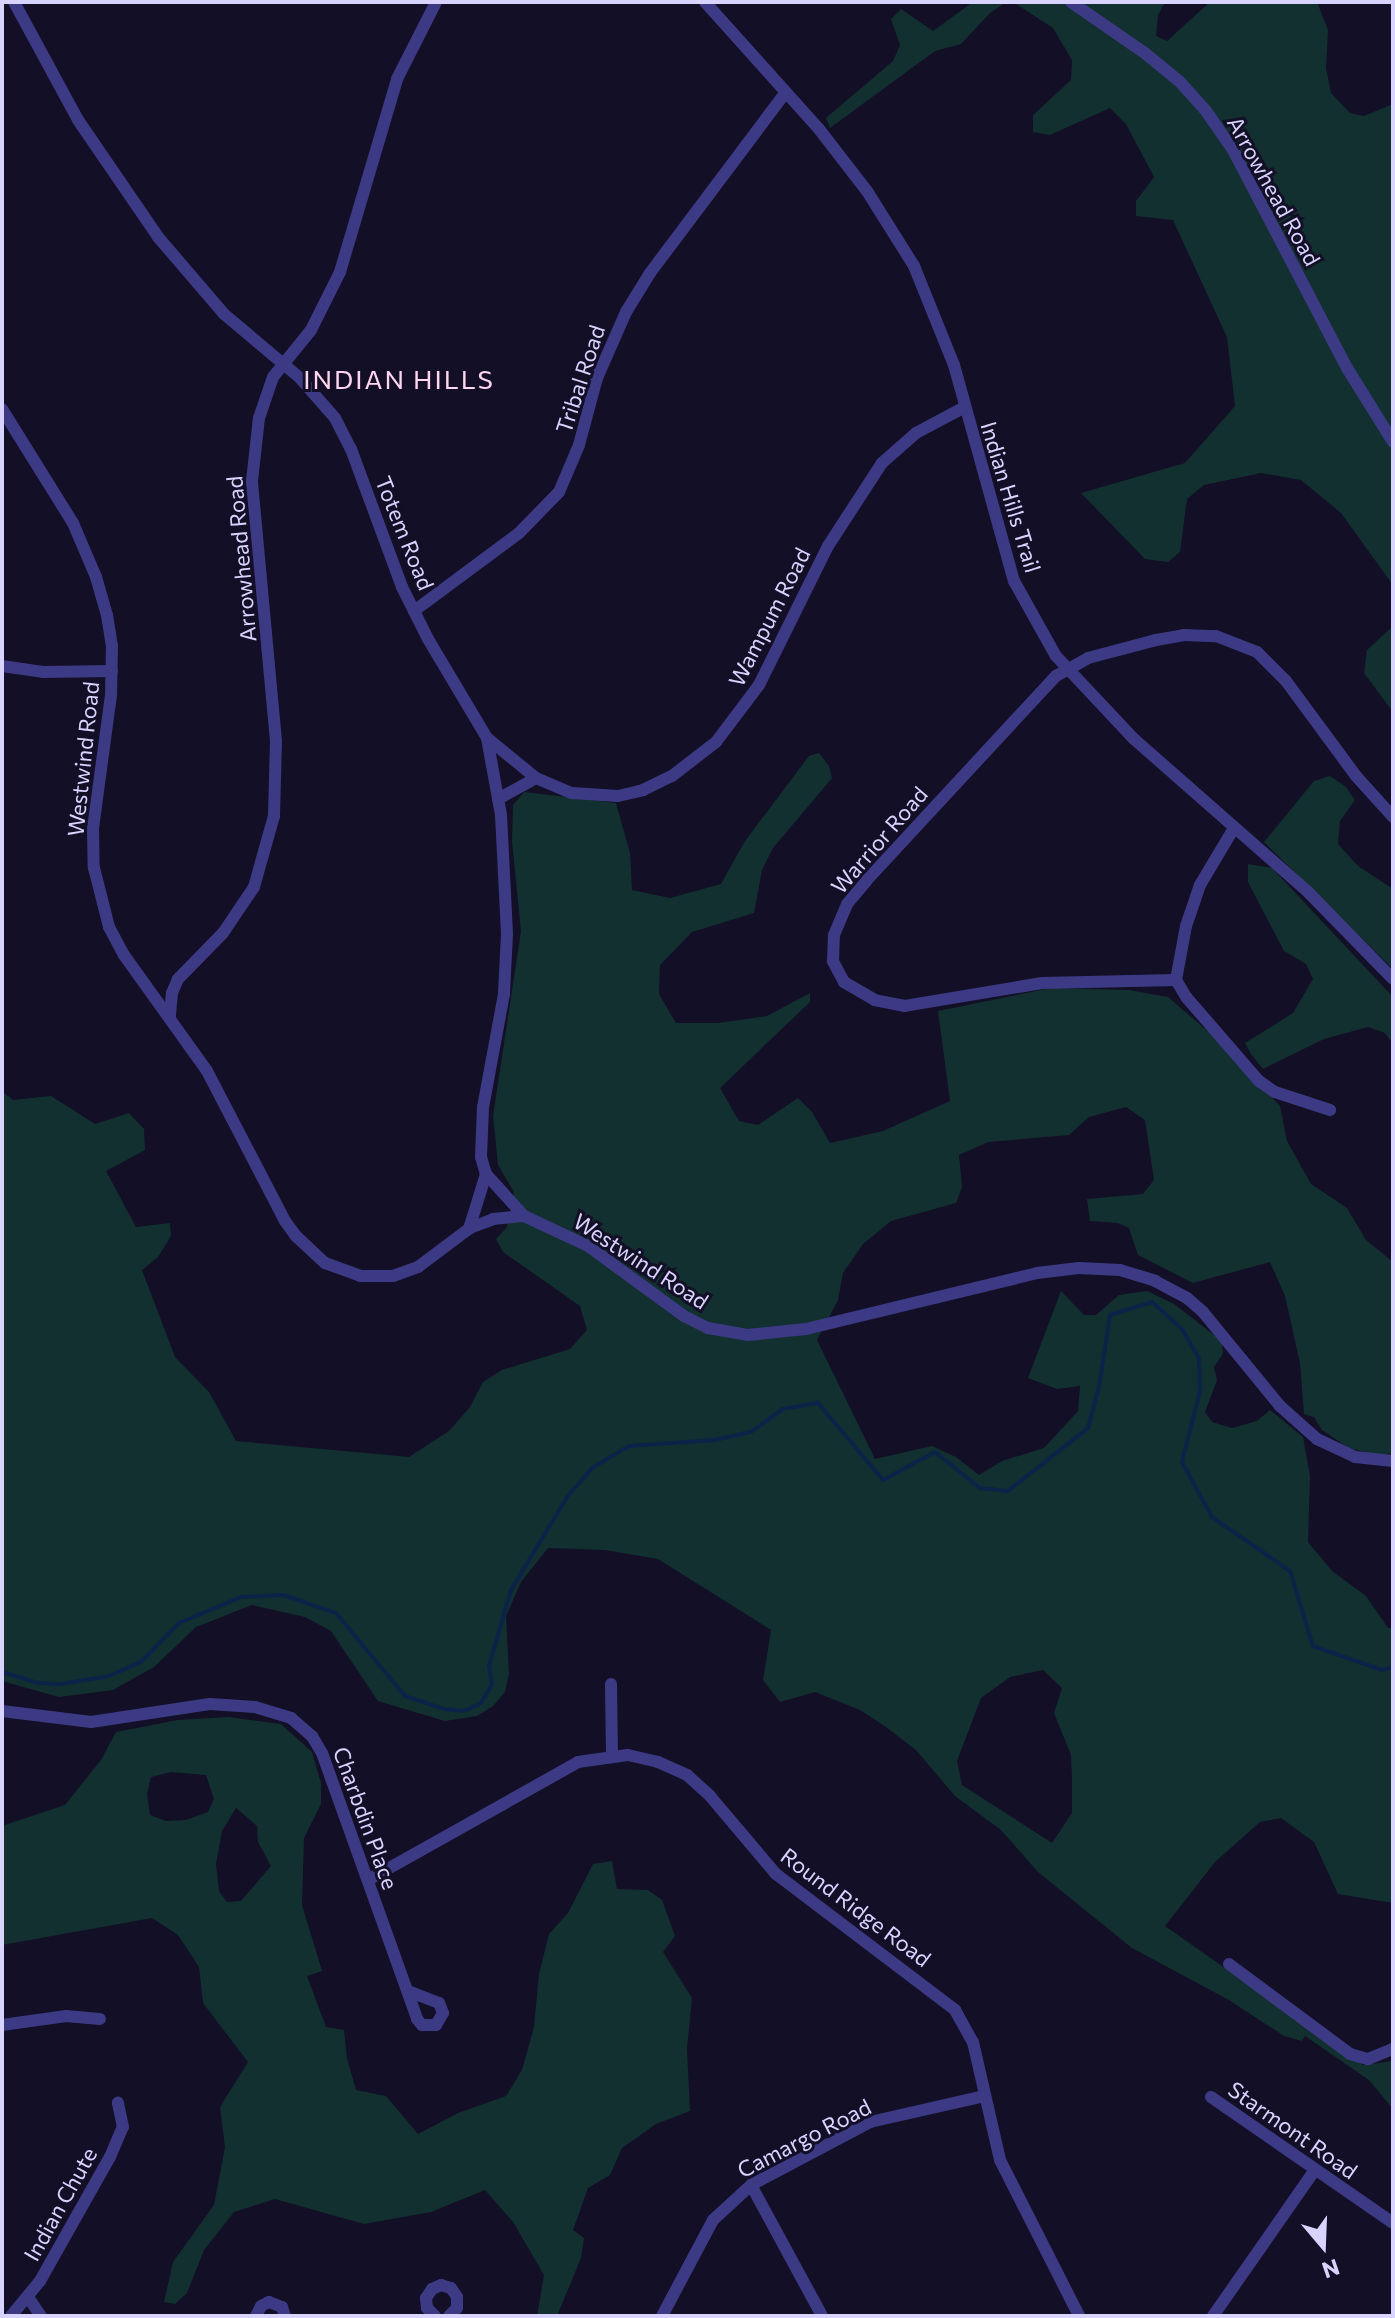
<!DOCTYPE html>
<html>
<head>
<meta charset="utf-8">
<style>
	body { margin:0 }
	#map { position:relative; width:1395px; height:2318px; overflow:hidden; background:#130f26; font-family:Commissioner,sans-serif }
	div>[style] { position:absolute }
	.green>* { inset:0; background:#12302f }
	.stream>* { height:4px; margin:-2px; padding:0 2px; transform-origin:2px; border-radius:2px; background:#0c2248 }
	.minor>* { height:12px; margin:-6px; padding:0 6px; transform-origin:6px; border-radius:6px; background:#3d3a85 }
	span { translate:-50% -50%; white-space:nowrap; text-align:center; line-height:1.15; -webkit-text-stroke:6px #130f26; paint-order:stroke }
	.street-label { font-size:22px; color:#d9d4ff }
	.quarter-label { font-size:26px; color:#ffd6f0; letter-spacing:2px }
	.frame { position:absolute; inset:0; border:4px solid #d9d4ff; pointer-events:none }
	.north { position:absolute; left:1283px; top:2206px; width:80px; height:80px; -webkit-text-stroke:6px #130f26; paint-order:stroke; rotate:161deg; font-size:22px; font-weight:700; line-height:32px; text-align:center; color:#d9d4ff }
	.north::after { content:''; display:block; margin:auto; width:28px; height:36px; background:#d9d4ff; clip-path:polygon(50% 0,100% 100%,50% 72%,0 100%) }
</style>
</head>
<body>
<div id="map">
	<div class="green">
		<i style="clip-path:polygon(973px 2px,1006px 2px,989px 14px,961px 44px,935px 51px,830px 128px,826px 118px,893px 61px,900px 45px,891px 19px,901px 9px,933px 31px)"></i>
		<i style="clip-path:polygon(1013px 2px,1165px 2px,1158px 15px,1156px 36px,1167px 41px,1210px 2px,1317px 2px,1328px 30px,1326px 68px,1331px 93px,1350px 113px,1364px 116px,1393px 104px,1393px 585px,1341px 513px,1301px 480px,1261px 473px,1204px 485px,1187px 499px,1180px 552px,1168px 562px,1145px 559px,1081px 493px,1185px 463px,1235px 406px,1227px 337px,1173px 220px,1136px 216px,1136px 201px,1154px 177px,1126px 124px,1110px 108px,1050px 135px,1033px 132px,1033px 115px,1071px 80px,1072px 60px,1053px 28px)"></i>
		<i style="clip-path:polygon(1393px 626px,1393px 712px,1364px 673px,1367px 650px)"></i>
		<i style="clip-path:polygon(evenodd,819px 753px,829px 766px,832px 778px,773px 848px,762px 870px,754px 913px,692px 932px,660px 965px,659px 994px,676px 1023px,718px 1023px,767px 1016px,810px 993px,810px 1002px,720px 1088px,739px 1121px,758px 1125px,798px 1098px,812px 1112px,830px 1143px,883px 1131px,950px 1101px,938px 1011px,1051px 988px,1129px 990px,1168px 997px,1211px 1034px,1280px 1106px,1287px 1141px,1311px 1184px,1347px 1208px,1366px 1240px,1393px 1262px,1393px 1453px,1377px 1455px,1349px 1448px,1322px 1430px,1314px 1417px,1304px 1414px,1300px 1363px,1285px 1296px,1270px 1262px,1193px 1283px,1138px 1255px,1129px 1228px,1118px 1223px,1090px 1221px,1087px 1199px,1143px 1194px,1154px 1180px,1145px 1120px,1126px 1107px,1089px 1117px,1069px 1135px,988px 1142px,959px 1155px,962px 1187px,956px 1203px,891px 1221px,863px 1244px,843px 1273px,838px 1300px,817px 1340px,875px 1459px,932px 1446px,956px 1457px,979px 1475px,1002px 1461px,1044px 1448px,1078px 1411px,1080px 1386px,1057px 1389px,1028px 1378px,1061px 1291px,1084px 1315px,1096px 1315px,1119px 1295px,1147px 1291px,1174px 1304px,1222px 1341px,1223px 1354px,1214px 1367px,1217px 1380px,1205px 1412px,1212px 1422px,1232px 1428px,1257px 1421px,1270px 1410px,1303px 1437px,1310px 1476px,1308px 1542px,1332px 1571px,1366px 1596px,1388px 1628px,1393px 1628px,1393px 1903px,1338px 1894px,1314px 1842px,1281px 1818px,1260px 1822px,1215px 1862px,1165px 1926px,1363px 2065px,1393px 2061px,1393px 2109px,1369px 2080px,1305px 2036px,1302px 2041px,1284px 2036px,1229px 2000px,1132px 1948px,1038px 1872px,1001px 1830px,955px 1796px,916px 1750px,886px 1727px,860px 1710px,815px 1692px,780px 1702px,763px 1680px,771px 1630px,658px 1559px,605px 1550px,548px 1548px,521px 1582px,506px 1616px,509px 1674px,505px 1692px,493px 1706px,477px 1716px,445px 1721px,378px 1701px,331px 1631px,305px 1617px,252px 1605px,196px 1627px,154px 1667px,113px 1690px,59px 1697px,2px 1681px,2px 1091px,13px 1100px,51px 1096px,95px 1124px,129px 1113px,144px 1129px,145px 1150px,106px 1171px,136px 1227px,170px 1223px,171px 1236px,158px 1257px,142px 1270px,175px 1357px,209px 1392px,236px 1441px,409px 1457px,449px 1431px,470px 1407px,483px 1382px,502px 1370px,570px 1349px,587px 1330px,580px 1306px,503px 1252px,496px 1239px,507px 1227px,514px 1192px,498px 1165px,493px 1116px,521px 931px,512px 841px,513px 805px,524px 792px,616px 803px,630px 853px,632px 890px,670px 898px,721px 884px,745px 841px,809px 756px,819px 753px,1043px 1670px,1062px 1688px,1054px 1713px,1071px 1755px,1072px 1779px,1072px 1813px,1052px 1843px,962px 1785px,957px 1761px,981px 1698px,1010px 1677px,1043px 1670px)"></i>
		<i style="clip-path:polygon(1330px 776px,1346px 787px,1355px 800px,1340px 821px,1338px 844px,1358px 866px,1393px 889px,1393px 969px,1264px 842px,1314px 781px)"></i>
		<i style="clip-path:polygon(1248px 864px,1272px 868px,1393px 997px,1393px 1044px,1385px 1033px,1368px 1027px,1324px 1039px,1263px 1069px,1251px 1054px,1245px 1043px,1293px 1013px,1313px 979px,1306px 964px,1284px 951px,1248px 882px)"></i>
		<i style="clip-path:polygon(evenodd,228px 1717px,281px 1724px,312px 1752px,321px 1783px,321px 1804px,304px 1838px,302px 1905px,322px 1971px,307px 1976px,326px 2027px,344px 2030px,347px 2058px,356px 2090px,386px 2096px,418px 2134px,458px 2113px,506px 2096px,522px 2070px,534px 2027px,539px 1974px,549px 1934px,568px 1913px,593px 1864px,612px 1861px,617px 1889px,648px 1890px,662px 1900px,675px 1936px,663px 1952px,692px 1998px,687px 2049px,690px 2111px,656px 2124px,622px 2148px,610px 2175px,588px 2188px,573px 2230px,584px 2238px,581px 2258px,557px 2316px,537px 2316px,544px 2275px,513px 2222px,485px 2190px,431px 2212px,364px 2224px,275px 2199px,234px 2212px,204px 2250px,187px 2293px,175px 2304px,164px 2302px,173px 2262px,214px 2205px,225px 2147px,220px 2107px,248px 2062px,203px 2003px,199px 1967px,178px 1935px,152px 1918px,2px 1945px,2px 1826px,65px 1805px,101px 1760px,116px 1732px,178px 1720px,228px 1717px,171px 1772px,206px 1775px,214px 1799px,208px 1812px,186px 1820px,166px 1821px,150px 1815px,147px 1794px,151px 1777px,171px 1772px,228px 1717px,236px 1808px,257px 1826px,258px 1842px,271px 1866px,241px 1901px,227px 1902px,219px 1891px,216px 1864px,222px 1831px,236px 1808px)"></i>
	</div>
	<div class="stream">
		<i style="left:2px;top:1672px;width:39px;rotate:17deg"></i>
		<i style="left:39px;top:1683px;width:22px;rotate:3deg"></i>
		<i style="left:61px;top:1684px;width:49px;rotate:-9.5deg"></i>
		<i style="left:109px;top:1676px;width:36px;rotate:-24deg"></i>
		<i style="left:142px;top:1661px;width:53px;rotate:-45.8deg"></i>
		<i style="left:179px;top:1623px;width:67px;rotate:-22.8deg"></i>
		<i style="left:241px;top:1597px;width:42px;rotate:-2.7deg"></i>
		<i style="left:283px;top:1595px;width:56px;rotate:18.8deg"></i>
		<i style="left:336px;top:1613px;width:108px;rotate:50.3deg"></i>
		<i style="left:405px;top:1696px;width:41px;rotate:18.4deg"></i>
		<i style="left:444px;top:1709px;width:20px;rotate:6deg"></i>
		<i style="left:464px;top:1711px;width:19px;rotate:-25deg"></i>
		<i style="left:481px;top:1703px;width:22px;rotate:-60deg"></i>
		<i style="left:492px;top:1684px;width:18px;rotate:-99deg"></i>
		<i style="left:489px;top:1666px;width:79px;rotate:-73.9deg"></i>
		<i style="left:511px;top:1590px;width:109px;rotate:-58.9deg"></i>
		<i style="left:567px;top:1497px;width:38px;rotate:-49deg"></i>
		<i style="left:592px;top:1468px;width:43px;rotate:-30.7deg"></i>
		<i style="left:629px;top:1446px;width:86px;rotate:-4deg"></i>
		<i style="left:715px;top:1440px;width:37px;rotate:-13deg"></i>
		<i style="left:751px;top:1432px;width:39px;rotate:-36deg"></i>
		<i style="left:783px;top:1409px;width:36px;rotate:-10deg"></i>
		<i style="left:818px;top:1403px;width:101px;rotate:49.8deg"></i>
		<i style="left:883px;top:1480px;width:59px;rotate:-28.3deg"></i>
		<i style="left:935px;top:1452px;width:58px;rotate:38.7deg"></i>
		<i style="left:980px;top:1488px;width:28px;rotate:6deg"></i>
		<i style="left:1008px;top:1491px;width:102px;rotate:-38.2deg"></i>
		<i style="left:1088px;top:1428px;width:42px;rotate:-75deg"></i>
		<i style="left:1099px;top:1387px;width:73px;rotate:-81.3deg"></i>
		<i style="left:1110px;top:1315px;width:44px;rotate:-17.2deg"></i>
		<i style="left:1152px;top:1302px;width:40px;rotate:42deg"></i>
		<i style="left:1182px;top:1329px;width:34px;rotate:60deg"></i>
		<i style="left:1199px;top:1359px;width:32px;rotate:88deg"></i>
		<i style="left:1200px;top:1391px;width:73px;rotate:104.2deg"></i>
		<i style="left:1182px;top:1462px;width:63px;rotate:61.4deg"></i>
		<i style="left:1212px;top:1517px;width:95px;rotate:34.7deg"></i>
		<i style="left:1290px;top:1571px;width:78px;rotate:73deg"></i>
		<i style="left:1313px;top:1646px;width:73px;rotate:19.2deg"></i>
		<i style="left:1382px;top:1670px;width:11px;rotate:-15deg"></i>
	</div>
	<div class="minor">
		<i style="left:14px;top:2px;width:134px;rotate:61.5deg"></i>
		<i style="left:78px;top:120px;width:142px;rotate:55.6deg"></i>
		<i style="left:158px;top:237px;width:101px;rotate:49.4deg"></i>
		<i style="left:224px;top:314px;width:99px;rotate:40.1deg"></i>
		<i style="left:300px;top:378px;width:53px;rotate:48.8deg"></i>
		<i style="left:335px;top:418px;width:35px;rotate:63deg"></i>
		<i style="left:351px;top:449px;width:147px;rotate:69.7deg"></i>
		<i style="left:402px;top:587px;width:58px;rotate:63.4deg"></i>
		<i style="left:428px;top:639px;width:115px;rotate:59.2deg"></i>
		<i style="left:487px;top:738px;width:78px;rotate:79.7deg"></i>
		<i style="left:501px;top:815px;width:119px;rotate:87.1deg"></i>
		<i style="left:507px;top:934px;width:60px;rotate:92.9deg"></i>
		<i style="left:504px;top:994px;width:115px;rotate:100.5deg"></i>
		<i style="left:483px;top:1107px;width:50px;rotate:92.3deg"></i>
		<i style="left:481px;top:1157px;width:18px;rotate:74deg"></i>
		<i style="left:486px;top:1174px;width:57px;rotate:47.9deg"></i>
		<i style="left:705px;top:2px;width:171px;rotate:48.1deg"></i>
		<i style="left:819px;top:129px;width:78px;rotate:52.3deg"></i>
		<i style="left:867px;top:191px;width:89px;rotate:57.9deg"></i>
		<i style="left:914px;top:266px;width:107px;rotate:68deg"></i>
		<i style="left:954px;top:365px;width:224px;rotate:74.5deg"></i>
		<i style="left:1014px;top:581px;width:86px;rotate:60.8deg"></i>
		<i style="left:1056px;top:656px;width:114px;rotate:46.8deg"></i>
		<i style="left:1134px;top:739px;width:233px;rotate:41.3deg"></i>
		<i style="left:1309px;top:893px;width:120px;rotate:45.7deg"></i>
		<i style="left:1071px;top:2px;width:91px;rotate:34.7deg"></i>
		<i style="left:1146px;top:54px;width:44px;rotate:39.5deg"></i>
		<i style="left:1180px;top:82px;width:39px;rotate:48deg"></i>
		<i style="left:1206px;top:111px;width:47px;rotate:55.3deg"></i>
		<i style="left:1233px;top:150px;width:246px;rotate:62.4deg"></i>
		<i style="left:1347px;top:368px;width:87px;rotate:58.1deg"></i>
		<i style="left:2px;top:409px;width:134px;rotate:58.1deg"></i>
		<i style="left:73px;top:523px;width:59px;rotate:66.9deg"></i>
		<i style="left:96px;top:577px;width:40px;rotate:74deg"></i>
		<i style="left:107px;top:615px;width:30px;rotate:81deg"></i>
		<i style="left:112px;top:645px;width:50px;rotate:91.1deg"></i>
		<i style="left:111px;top:695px;width:135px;rotate:97.7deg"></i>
		<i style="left:93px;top:829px;width:39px;rotate:89deg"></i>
		<i style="left:94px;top:868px;width:61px;rotate:75.7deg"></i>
		<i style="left:109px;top:927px;width:32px;rotate:62deg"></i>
		<i style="left:124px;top:955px;width:143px;rotate:54.4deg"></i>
		<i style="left:207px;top:1071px;width:169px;rotate:62.5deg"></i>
		<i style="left:285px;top:1221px;width:19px;rotate:54deg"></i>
		<i style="left:296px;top:1236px;width:40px;rotate:43deg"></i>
		<i style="left:325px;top:1263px;width:37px;rotate:20deg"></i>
		<i style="left:360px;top:1276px;width:33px"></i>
		<i style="left:393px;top:1276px;width:27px;rotate:-20deg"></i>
		<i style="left:418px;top:1267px;width:65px;rotate:-36.9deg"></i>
		<i style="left:470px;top:1228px;width:25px;rotate:-21deg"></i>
		<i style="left:493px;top:1219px;width:31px;rotate:-6deg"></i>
		<i style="left:524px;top:1216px;width:71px;rotate:25.1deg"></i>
		<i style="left:588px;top:1246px;width:119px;rotate:36.1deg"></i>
		<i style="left:684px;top:1316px;width:27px;rotate:27deg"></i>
		<i style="left:708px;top:1328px;width:41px;rotate:9.9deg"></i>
		<i style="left:748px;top:1335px;width:58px;rotate:-5.9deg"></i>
		<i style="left:806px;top:1329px;width:238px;rotate:-13.6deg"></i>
		<i style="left:1037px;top:1273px;width:42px;rotate:-6.8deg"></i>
		<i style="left:1079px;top:1268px;width:41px;rotate:2.8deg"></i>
		<i style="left:1120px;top:1270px;width:37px;rotate:17deg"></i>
		<i style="left:1155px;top:1281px;width:36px;rotate:28deg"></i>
		<i style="left:1187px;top:1298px;width:21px;rotate:41deg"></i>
		<i style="left:1203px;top:1312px;width:122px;rotate:50.7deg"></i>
		<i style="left:1280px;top:1406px;width:50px;rotate:41.7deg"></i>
		<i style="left:1317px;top:1439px;width:42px;rotate:25.3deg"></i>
		<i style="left:1355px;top:1457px;width:38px;rotate:6deg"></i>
		<i style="left:414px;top:611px;width:131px;rotate:-36.6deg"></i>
		<i style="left:519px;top:533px;width:57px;rotate:-45.7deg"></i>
		<i style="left:559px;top:492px;width:51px;rotate:-66.9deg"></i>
		<i style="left:579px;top:445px;width:69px;rotate:-75deg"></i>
		<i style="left:597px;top:378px;width:72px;rotate:-66.3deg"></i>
		<i style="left:626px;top:312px;width:46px;rotate:-58.4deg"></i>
		<i style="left:650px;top:273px;width:226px;rotate:-53.1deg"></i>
		<i style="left:2px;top:666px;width:41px;rotate:8.3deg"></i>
		<i style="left:43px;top:672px;width:69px;rotate:-0.8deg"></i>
		<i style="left:487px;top:738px;width:63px;rotate:39.2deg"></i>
		<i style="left:536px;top:778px;width:39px;rotate:23deg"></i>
		<i style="left:572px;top:793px;width:46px;rotate:3.7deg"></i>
		<i style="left:618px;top:796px;width:26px;rotate:-13deg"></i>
		<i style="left:643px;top:790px;width:32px;rotate:-26deg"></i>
		<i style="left:672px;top:776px;width:56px;rotate:-37.7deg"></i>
		<i style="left:716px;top:742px;width:71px;rotate:-53deg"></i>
		<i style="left:759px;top:685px;width:155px;rotate:-63.6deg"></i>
		<i style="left:828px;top:546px;width:99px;rotate:-57deg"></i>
		<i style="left:882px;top:463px;width:45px;rotate:-41.4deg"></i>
		<i style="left:916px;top:433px;width:53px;rotate:-28deg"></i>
		<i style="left:498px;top:799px;width:43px;rotate:-28.9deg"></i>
		<i style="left:1234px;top:828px;width:66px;rotate:120.8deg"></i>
		<i style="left:1200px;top:885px;width:43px;rotate:108.9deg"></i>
		<i style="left:1186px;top:926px;width:55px;rotate:100.5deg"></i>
		<i style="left:1176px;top:980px;width:21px;rotate:59deg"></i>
		<i style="left:1187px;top:998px;width:110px;rotate:49.1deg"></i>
		<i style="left:1259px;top:1081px;width:19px;rotate:35deg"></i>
		<i style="left:1275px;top:1092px;width:58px;rotate:18.1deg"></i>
		<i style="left:1176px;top:980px;width:134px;rotate:178.7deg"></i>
		<i style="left:1042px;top:983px;width:139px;rotate:170.5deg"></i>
		<i style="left:905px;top:1006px;width:31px;rotate:-169deg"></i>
		<i style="left:875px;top:1000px;width:36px;rotate:-150deg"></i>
		<i style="left:844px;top:982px;width:24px;rotate:-118deg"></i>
		<i style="left:833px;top:961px;width:26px;rotate:-88deg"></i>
		<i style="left:834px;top:935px;width:34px;rotate:-67deg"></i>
		<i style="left:847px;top:904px;width:30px;rotate:-50deg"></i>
		<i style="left:866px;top:881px;width:280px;rotate:-47.2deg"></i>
		<i style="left:1056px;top:676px;width:37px;rotate:-29deg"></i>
		<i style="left:1088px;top:658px;width:70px;rotate:-14.8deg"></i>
		<i style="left:1156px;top:640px;width:27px;rotate:-10deg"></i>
		<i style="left:1183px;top:635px;width:33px;rotate:2deg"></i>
		<i style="left:1216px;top:636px;width:44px;rotate:21.3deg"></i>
		<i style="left:1257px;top:652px;width:41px;rotate:45deg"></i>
		<i style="left:1286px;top:681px;width:118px;rotate:53.6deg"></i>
		<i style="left:1356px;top:776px;width:55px;rotate:47.9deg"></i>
		<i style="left:170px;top:1015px;width:22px;rotate:-85deg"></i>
		<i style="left:172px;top:993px;width:15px;rotate:-67deg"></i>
		<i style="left:178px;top:979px;width:64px;rotate:-45.6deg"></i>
		<i style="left:223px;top:933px;width:55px;rotate:-56deg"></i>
		<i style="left:254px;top:887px;width:74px;rotate:-74.3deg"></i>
		<i style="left:274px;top:816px;width:75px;rotate:-88.5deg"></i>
		<i style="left:276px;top:741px;width:261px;rotate:-95.3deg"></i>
		<i style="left:252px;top:481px;width:63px;rotate:-83.7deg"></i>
		<i style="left:259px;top:418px;width:43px;rotate:-71.1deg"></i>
		<i style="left:273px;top:377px;width:60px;rotate:-51deg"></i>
		<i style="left:311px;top:330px;width:65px;rotate:-63.4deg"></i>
		<i style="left:340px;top:272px;width:201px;rotate:-73.5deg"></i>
		<i style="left:397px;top:79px;width:86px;rotate:-63.1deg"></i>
		<i style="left:469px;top:1229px;width:58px;rotate:-72.8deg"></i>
		<i style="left:611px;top:1684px;width:71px;rotate:89.2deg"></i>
		<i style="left:2px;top:1711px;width:90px;rotate:7deg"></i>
		<i style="left:91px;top:1722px;width:120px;rotate:-8.6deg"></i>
		<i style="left:210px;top:1704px;width:45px;rotate:3.8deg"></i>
		<i style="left:255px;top:1707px;width:38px;rotate:17deg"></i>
		<i style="left:291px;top:1718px;width:28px;rotate:41deg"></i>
		<i style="left:312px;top:1736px;width:20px;rotate:60deg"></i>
		<i style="left:322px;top:1753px;width:282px;rotate:70.3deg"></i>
		<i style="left:417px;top:2019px;width:8px;rotate:50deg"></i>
		<i style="left:422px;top:2025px;width:14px"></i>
		<i style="left:436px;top:2025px;width:14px;rotate:-60deg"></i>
		<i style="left:443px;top:2013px;width:11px;rotate:-112deg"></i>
		<i style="left:439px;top:2003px;width:33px;rotate:-159deg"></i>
		<i style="left:368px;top:1880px;width:241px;rotate:-29.3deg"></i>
		<i style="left:578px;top:1762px;width:50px;rotate:-8deg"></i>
		<i style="left:628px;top:1755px;width:31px;rotate:13deg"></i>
		<i style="left:658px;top:1762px;width:32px;rotate:24deg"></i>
		<i style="left:687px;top:1775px;width:31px;rotate:42deg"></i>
		<i style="left:710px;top:1796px;width:102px;rotate:49.8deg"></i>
		<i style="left:776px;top:1874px;width:225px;rotate:37.2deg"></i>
		<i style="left:955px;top:2010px;width:37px;rotate:61deg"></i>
		<i style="left:973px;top:2042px;width:121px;rotate:77.1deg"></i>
		<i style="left:1000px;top:2160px;width:175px;rotate:63.1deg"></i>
		<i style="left:1229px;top:1964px;width:151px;rotate:36.6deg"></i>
		<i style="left:1350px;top:2054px;width:19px;rotate:16deg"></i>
		<i style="left:1368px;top:2059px;width:27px;rotate:-22deg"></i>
		<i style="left:2px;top:2025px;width:65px;rotate:-8deg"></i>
		<i style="left:66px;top:2016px;width:34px;rotate:5deg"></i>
		<i style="left:1211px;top:2097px;width:221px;rotate:34.7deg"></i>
		<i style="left:751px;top:2185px;width:149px;rotate:61.5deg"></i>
		<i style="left:28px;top:2297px;width:23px;rotate:56deg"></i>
		<i style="left:11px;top:2316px;width:45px;rotate:-50.4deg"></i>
		<i style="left:40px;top:2281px;width:142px;rotate:-60.6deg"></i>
		<i style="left:110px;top:2157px;width:33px;rotate:-67deg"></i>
		<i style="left:123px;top:2127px;width:25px;rotate:-102deg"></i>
		<i style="left:256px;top:2316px;width:11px;rotate:-63deg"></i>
		<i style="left:261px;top:2306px;width:9px;rotate:-27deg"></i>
		<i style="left:269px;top:2302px;width:14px;rotate:21deg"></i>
		<i style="left:282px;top:2307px;width:9px;rotate:72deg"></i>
		<i style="left:435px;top:2316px;width:11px;rotate:-135deg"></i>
		<i style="left:427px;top:2308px;width:10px;rotate:-96deg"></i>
		<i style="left:426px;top:2298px;width:11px;rotate:-56deg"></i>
		<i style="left:432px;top:2289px;width:10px;rotate:-24deg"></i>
		<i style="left:441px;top:2285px;width:10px;rotate:17deg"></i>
		<i style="left:451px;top:2288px;width:11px;rotate:56deg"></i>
		<i style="left:457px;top:2297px;width:11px;rotate:90deg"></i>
		<i style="left:457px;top:2308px;width:11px;rotate:135deg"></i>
		<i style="left:662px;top:2316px;width:109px;rotate:-62deg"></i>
		<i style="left:713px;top:2220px;width:52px;rotate:-42.6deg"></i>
		<i style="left:751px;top:2185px;width:135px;rotate:-27.9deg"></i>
		<i style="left:870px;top:2122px;width:117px;rotate:-12.8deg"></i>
		<i style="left:1213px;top:2316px;width:178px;rotate:-55.1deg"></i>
	</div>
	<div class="street-label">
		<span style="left:1274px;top:191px;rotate:61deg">Arrowhead Road</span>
		<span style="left:580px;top:379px;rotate:-72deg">Tribal Road</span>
		<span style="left:1011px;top:497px;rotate:73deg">Indian Hills Trail</span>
		<span style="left:405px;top:533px;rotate:68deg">Totem Road</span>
		<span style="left:241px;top:559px;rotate:-95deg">Arrowhead Road</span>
		<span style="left:769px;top:617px;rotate:-63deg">Wampum Road</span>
		<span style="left:83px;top:759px;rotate:-84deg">Westwind Road</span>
		<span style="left:879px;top:840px;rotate:-49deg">Warrior Road</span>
		<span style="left:641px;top:1261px;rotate:33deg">Westwind Road</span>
		<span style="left:366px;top:1818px;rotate:70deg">Charbdin Place</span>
		<span style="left:856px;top:1907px;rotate:37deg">Round Ridge Road</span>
		<span style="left:1293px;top:2130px;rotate:35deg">Starmont Road</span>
		<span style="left:804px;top:2138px;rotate:-27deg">Camargo Road</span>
		<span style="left:60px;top:2204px;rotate:-61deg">Indian Chute</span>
	</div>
	<div class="quarter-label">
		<span style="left:399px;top:379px">INDIAN HILLS</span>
	</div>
	<div class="frame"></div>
	<div class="north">N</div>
</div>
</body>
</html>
